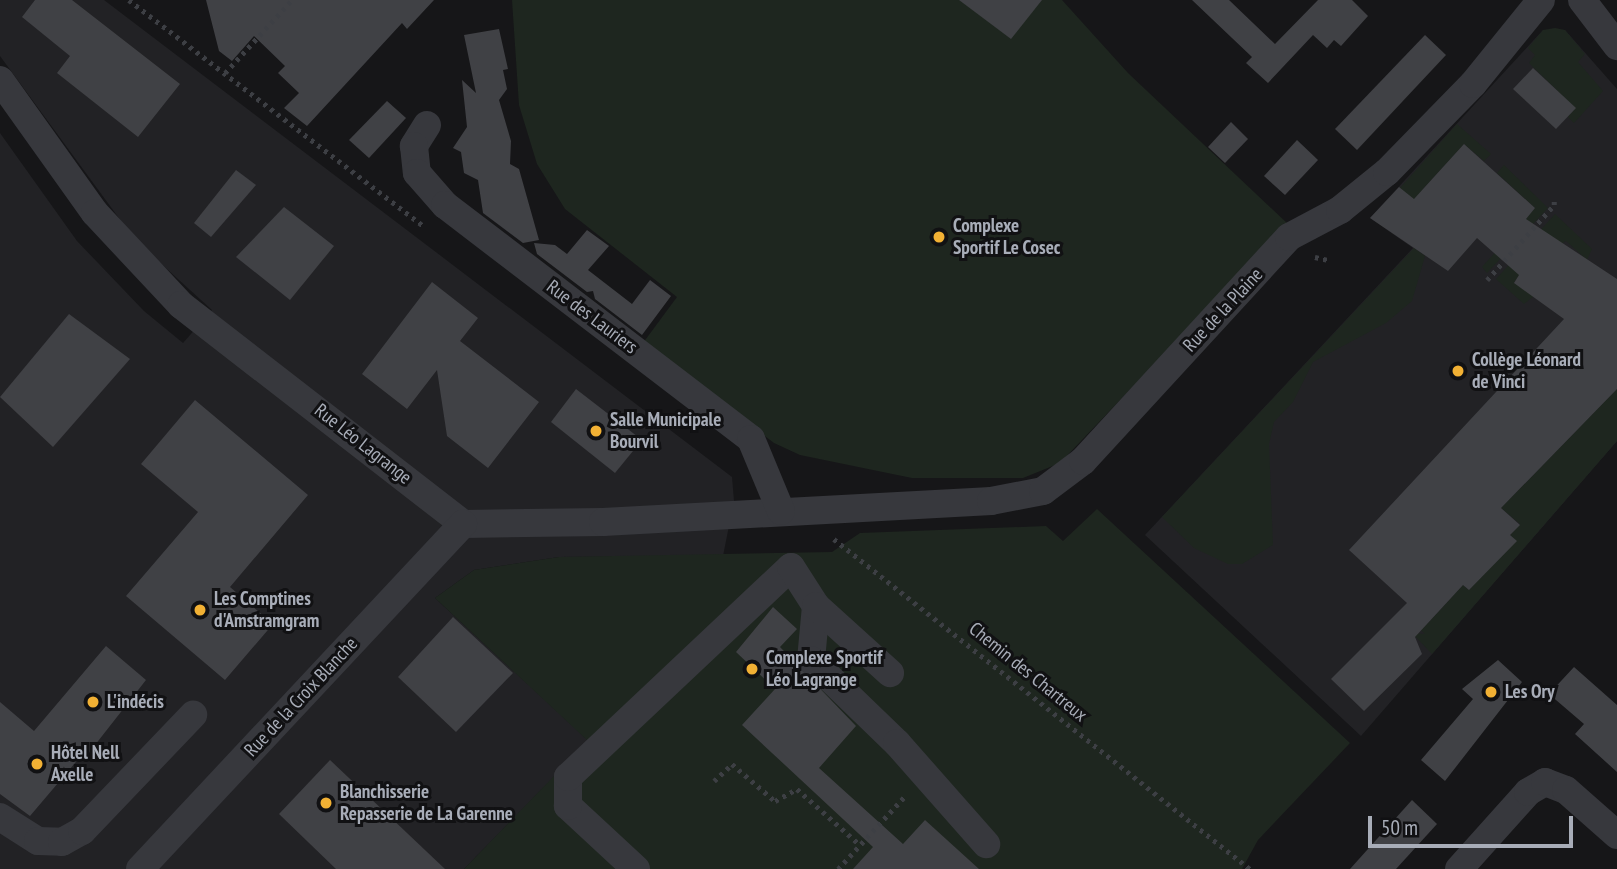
<!DOCTYPE html>
<html>
<head>
<meta charset="utf-8">
<style>
	body { margin:0 }
	#map { position:relative; width:1617px; height:869px; overflow:hidden; background:#161618; font-family:"PT Sans Narrow",sans-serif }
	div>[style] { position:absolute }
	.built>* { inset:0; background:#222225 }
	.green>* { inset:0; background:#1e261f }
	.building>* { inset:0; background:#404145 }
	.path>* { height:4.5px; margin-top:-2.25px; transform-origin:0; background:repeating-linear-gradient(90deg,#3d3f44 0 3.5px,transparent 0 8.5px) }
	.minor>* { height:28px; margin:-14px; padding:0 14px; transform-origin:14px; border-radius:14px; background:#37383d }
	.dots>* { width:19px; height:19px; translate:-50% -50%; box-sizing:border-box; border:4px solid #111113; border-radius:50% }
	span { translate:-50% -50%; white-space:nowrap; text-align:center; line-height:1.15; -webkit-text-stroke:6px #111113; paint-order:stroke }
	.poi-label { font-size:19px; color:#a8adb8; font-weight:700 }
	.left { translate:0 -50%; text-align:left }
	.street-label { font-size:19px; color:#a8adb8 }
	.scale { position:absolute; left:1368px; top:816px; width:205px; height:32px; box-sizing:border-box; border:4px solid #a8adb8; border-top:0; padding-left:9px; font-size:21px; line-height:24px; white-space:nowrap; color:#a8adb8; -webkit-text-stroke:5px #111113; paint-order:stroke }
</style>
</head>
<body>
<div id="map">
	<div class="built">
		<i style="clip-path:polygon(0 0,104px 0,732px 477px,734px 501px,723px 556px,559px 557px,474px 570px,435px 598px,589px 741px,464px 869px,0 869px,0 133px,77px 241px,144px 311px,183px 343px,212px 310px,135px 240px,0 56px)"></i>
		<i style="clip-path:polygon(1543px 30px,1565px 30px,1617px 89px,1617px 441px,1361px 736px,1145px 535px,1413px 248px,1370px 218px)"></i>
	</div>
	<div class="green">
		<i style="clip-path:polygon(512px 0,1062px 0,1128px 73px,1288px 224px,1060px 463px,1023px 478px,912px 478px,800px 455px,774px 443px,643px 343px,677px 297px,565px 209px,537px 164px,519px 105px)"></i>
		<i style="clip-path:polygon(1555px 28px,1565px 30px,1585px 54px,1578px 62px,1603px 91px,1574px 123px,1568px 117px,1575px 108px,1529px 63px,1535px 55px,1528px 48px,1543px 30px)"></i>
		<i style="clip-path:polygon(1457px 124px,1491px 154px,1484px 161px,1464px 144px,1423px 189px,1422px 209px,1400px 188px)"></i>
		<i style="clip-path:polygon(1504px 165px,1548px 208px,1487px 273px,1482px 267px,1535px 208px,1497px 173px)"></i>
		<i style="clip-path:polygon(1555px 214px,1592px 249px,1587px 260px,1566px 241px,1522px 270px,1514px 283px,1534px 296px,1524px 304px,1496px 279px)"></i>
		<i style="clip-path:polygon(1414px 248px,1425px 256px,1412px 301px,1386px 323px,1313px 362px,1293px 402px,1274px 422px,1269px 444px,1273px 545px,1242px 564px,1228px 564px,1194px 548px,1162px 517px)"></i>
		<i style="clip-path:polygon(1617px 389px,1617px 441px,1432px 654px,1412px 633px,1425px 634px,1415px 624px,1428px 623px,1463px 585px,1469px 590px,1516px 541px,1510px 535px,1520px 524px,1501px 508px)"></i>
		<i style="clip-path:polygon(1097px 509px,1350px 743px,1258px 840px,1242px 869px,464px 869px,588px 741px,435px 598px,474px 570px,559px 557px,832px 552px,860px 533px,1046px 526px,1063px 541px)"></i>
	</div>
	<div class="building">
		<i style="clip-path:polygon(35px 0,72px 0,180px 84px,138px 137px,57px 73px,70px 56px,22px 17px)"></i>
		<i style="clip-path:polygon(206px 0,434px 0,407px 29px,402px 23px,307px 126px,284px 108px,299px 93px,278px 73px,285px 66px,254px 36px,232px 61px,219px 51px)"></i>
		<i style="clip-path:polygon(959px 0,1042px 0,1011px 39px)"></i>
		<i style="clip-path:polygon(1192px 0,1229px 0,1275px 44px,1318px 0,1352px 0,1368px 16px,1341px 46px,1334px 40px,1327px 48px,1313px 35px,1268px 83px,1246px 63px,1252px 57px)"></i>
		<i style="clip-path:polygon(499px 29px,508px 69px,503px 70px,507px 89px,499px 100px,511px 141px,510px 164px,519px 169px,539px 240px,523px 243px,483px 213px,478px 180px,464px 173px,461px 152px,453px 148px,467px 127px,462px 80px,476px 93px,464px 35px)"></i>
		<i style="clip-path:polygon(1425px 35px,1446px 55px,1357px 150px,1335px 129px)"></i>
		<i style="clip-path:polygon(1533px 68px,1576px 108px,1556px 129px,1513px 89px)"></i>
		<i style="clip-path:polygon(387px 101px,406px 118px,369px 158px,349px 140px)"></i>
		<i style="clip-path:polygon(1231px 122px,1248px 139px,1225px 163px,1208px 147px)"></i>
		<i style="clip-path:polygon(1297px 140px,1318px 160px,1285px 195px,1264px 176px)"></i>
		<i style="clip-path:polygon(1464px 144px,1535px 208px,1526px 219px,1617px 279px,1617px 389px,1501px 508px,1520px 525px,1510px 535px,1517px 541px,1469px 590px,1463px 585px,1415px 637px,1422px 654px,1364px 711px,1331px 679px,1407px 603px,1349px 550px,1564px 319px,1514px 283px,1519px 275px,1477px 238px,1448px 271px,1370px 218px,1399px 187px,1414px 199px)"></i>
		<i style="clip-path:polygon(236px 170px,256px 185px,211px 237px,194px 223px)"></i>
		<i style="clip-path:polygon(284px 207px,334px 246px,290px 300px,236px 257px)"></i>
		<i style="clip-path:polygon(587px 230px,609px 246px,588px 270px,632px 304px,650px 280px,671px 296px,642px 335px,595px 299px,593px 291px,587px 292px,537px 254px,534px 243px,555px 245px,567px 254px)"></i>
		<i style="clip-path:polygon(432px 282px,478px 318px,460px 341px,539px 402px,488px 468px,447px 436px,437px 370px,407px 409px,362px 374px)"></i>
		<i style="clip-path:polygon(69px 314px,130px 359px,53px 447px,0 397px)"></i>
		<i style="clip-path:polygon(576px 389px,642px 440px,615px 473px,551px 422px)"></i>
		<i style="clip-path:polygon(195px 400px,308px 495px,230px 587px,273px 624px,225px 680px,126px 596px,198px 512px,141px 464px)"></i>
		<i style="clip-path:polygon(773px 607px,797px 629px,780px 647px,856px 726px,819px 768px,903px 844px,925px 820px,979px 869px,853px 869px,873px 847px,742px 725px,775px 689px,736px 652px)"></i>
		<i style="clip-path:polygon(453px 617px,513px 673px,456px 732px,398px 677px)"></i>
		<i style="clip-path:polygon(106px 646px,146px 680px,84px 759px,81px 756px,30px 816px,0 794px,0 702px,34px 731px)"></i>
		<i style="clip-path:polygon(1498px 660px,1522px 682px,1445px 781px,1421px 760px,1473px 699px,1462px 689px)"></i>
		<i style="clip-path:polygon(1574px 667px,1617px 705px,1617px 772px,1575px 734px,1584px 724px,1549px 694px)"></i>
		<i style="clip-path:polygon(330px 760px,445px 869px,336px 869px,279px 814px)"></i>
		<i style="clip-path:polygon(1412px 800px,1437px 824px,1396px 869px,1350px 869px)"></i>
	</div>
	<div class="path">
		<i style="left:129px;top:0;width:373px;rotate:37.5deg"></i>
		<i style="left:225px;top:73px;width:99px;rotate:-47.5deg"></i>
		<i style="left:1315px;top:257px;width:13px;rotate:13deg"></i>
		<i style="left:1487px;top:280px;width:101px;rotate:-48.2deg"></i>
		<i style="left:1554px;top:205px;width:8px;rotate:-90deg"></i>
		<i style="left:834px;top:539px;width:531px;rotate:38.42deg"></i>
		<i style="left:714px;top:781px;width:25px;rotate:-43deg"></i>
		<i style="left:732px;top:764px;width:57px;rotate:40.7deg"></i>
		<i style="left:775px;top:801px;width:25px;rotate:-29deg"></i>
		<i style="left:797px;top:789px;width:84px;rotate:41.6deg"></i>
		<i style="left:838px;top:869px;width:100px;rotate:-47.4deg"></i>
	</div>
	<div class="minor">
		<i style="left:1582px;top:0;width:58px;rotate:52.7deg"></i>
		<i style="left:0;top:80px;width:163px;rotate:54.5deg"></i>
		<i style="left:95px;top:213px;width:126px;rotate:46.9deg"></i>
		<i style="left:181px;top:305px;width:357px;rotate:37.8deg"></i>
		<i style="left:463px;top:524px;width:140px;rotate:-0.8deg"></i>
		<i style="left:603px;top:522px;width:389px;rotate:-3.1deg"></i>
		<i style="left:991px;top:501px;width:53px;rotate:-10.9deg"></i>
		<i style="left:1043px;top:491px;width:50px;rotate:-36.9deg"></i>
		<i style="left:1083px;top:461px;width:304px;rotate:-47.4deg"></i>
		<i style="left:1289px;top:237px;width:58px;rotate:-27.9deg"></i>
		<i style="left:1340px;top:210px;width:60px;rotate:-39deg"></i>
		<i style="left:1387px;top:172px;width:123px;rotate:-45.7deg"></i>
		<i style="left:1473px;top:84px;width:108px;rotate:-51deg"></i>
		<i style="left:427px;top:125px;width:25px;rotate:122deg"></i>
		<i style="left:414px;top:146px;width:27px;rotate:84deg"></i>
		<i style="left:417px;top:173px;width:43px;rotate:48.8deg"></i>
		<i style="left:445px;top:205px;width:385px;rotate:37.4deg"></i>
		<i style="left:751px;top:439px;width:78px;rotate:67.4deg"></i>
		<i style="left:816px;top:606px;width:54px;rotate:95.3deg"></i>
		<i style="left:811px;top:660px;width:120px;rotate:44deg"></i>
		<i style="left:897px;top:743px;width:135px;rotate:48.6deg"></i>
		<i style="left:0;top:817px;width:45px;rotate:32.3deg"></i>
		<i style="left:38px;top:841px;width:24px;rotate:2deg"></i>
		<i style="left:62px;top:842px;width:23px;rotate:-29deg"></i>
		<i style="left:82px;top:831px;width:161px;rotate:-46.3deg"></i>
		<i style="left:140px;top:869px;width:473px;rotate:-46.9deg"></i>
		<i style="left:636px;top:869px;width:93px;rotate:-137.2deg"></i>
		<i style="left:568px;top:806px;width:29px;rotate:-90deg"></i>
		<i style="left:568px;top:777px;width:306px;rotate:-43.3deg"></i>
		<i style="left:791px;top:567px;width:46px;rotate:57.3deg"></i>
		<i style="left:816px;top:606px;width:100px;rotate:42.2deg"></i>
		<i style="left:1459px;top:869px;width:103px;rotate:-48.1deg"></i>
		<i style="left:1528px;top:792px;width:20px;rotate:-30deg"></i>
		<i style="left:1545px;top:782px;width:22px;rotate:21deg"></i>
		<i style="left:1566px;top:790px;width:68px;rotate:41.4deg"></i>
	</div>
	<div class="dots">
		<i style="left:939px;top:237px;background:#f2b134"></i>
		<i style="left:1458px;top:371px;background:#f2b134"></i>
		<i style="left:596px;top:431px;background:#f2b134"></i>
		<i style="left:200px;top:610px;background:#f2b134"></i>
		<i style="left:752px;top:669px;background:#f2b134"></i>
		<i style="left:1491px;top:692px;background:#f2b134"></i>
		<i style="left:93px;top:702px;background:#f2b134"></i>
		<i style="left:37px;top:764px;background:#f2b134"></i>
		<i style="left:326px;top:803px;background:#f2b134"></i>
	</div>
	<div class="poi-label">
		<span class="left" style="left:953px;top:237px">Complexe<br>Sportif Le Cosec</span>
		<span class="left" style="left:1472px;top:371px">Collège Léonard<br>de Vinci</span>
		<span class="left" style="left:610px;top:431px">Salle Municipale<br>Bourvil</span>
		<span class="left" style="left:214px;top:610px">Les Comptines<br>d'Amstramgram</span>
		<span class="left" style="left:766px;top:669px">Complexe Sportif<br>Léo Lagrange</span>
		<span class="left" style="left:1505px;top:692px">Les Ory</span>
		<span class="left" style="left:107px;top:702px">L'indécis</span>
		<span class="left" style="left:51px;top:764px">Hôtel Nell<br>Axelle</span>
		<span class="left" style="left:340px;top:803px">Blanchisserie<br>Repasserie de La Garenne</span>
	</div>
	<div class="street-label">
		<span style="left:1223px;top:310px;rotate:-47deg">Rue de la Plaine</span>
		<span style="left:592px;top:317px;rotate:37deg">Rue des Lauriers</span>
		<span style="left:363px;top:444px;rotate:38deg">Rue Léo Lagrange</span>
		<span style="left:1028px;top:672px;rotate:39deg">Chemin des Chartreux</span>
		<span style="left:301px;top:697px;rotate:-47deg">Rue de la Croix Blanche</span>
	</div>
	<div class="scale">50 m</div>
</div>
</body>
</html>
